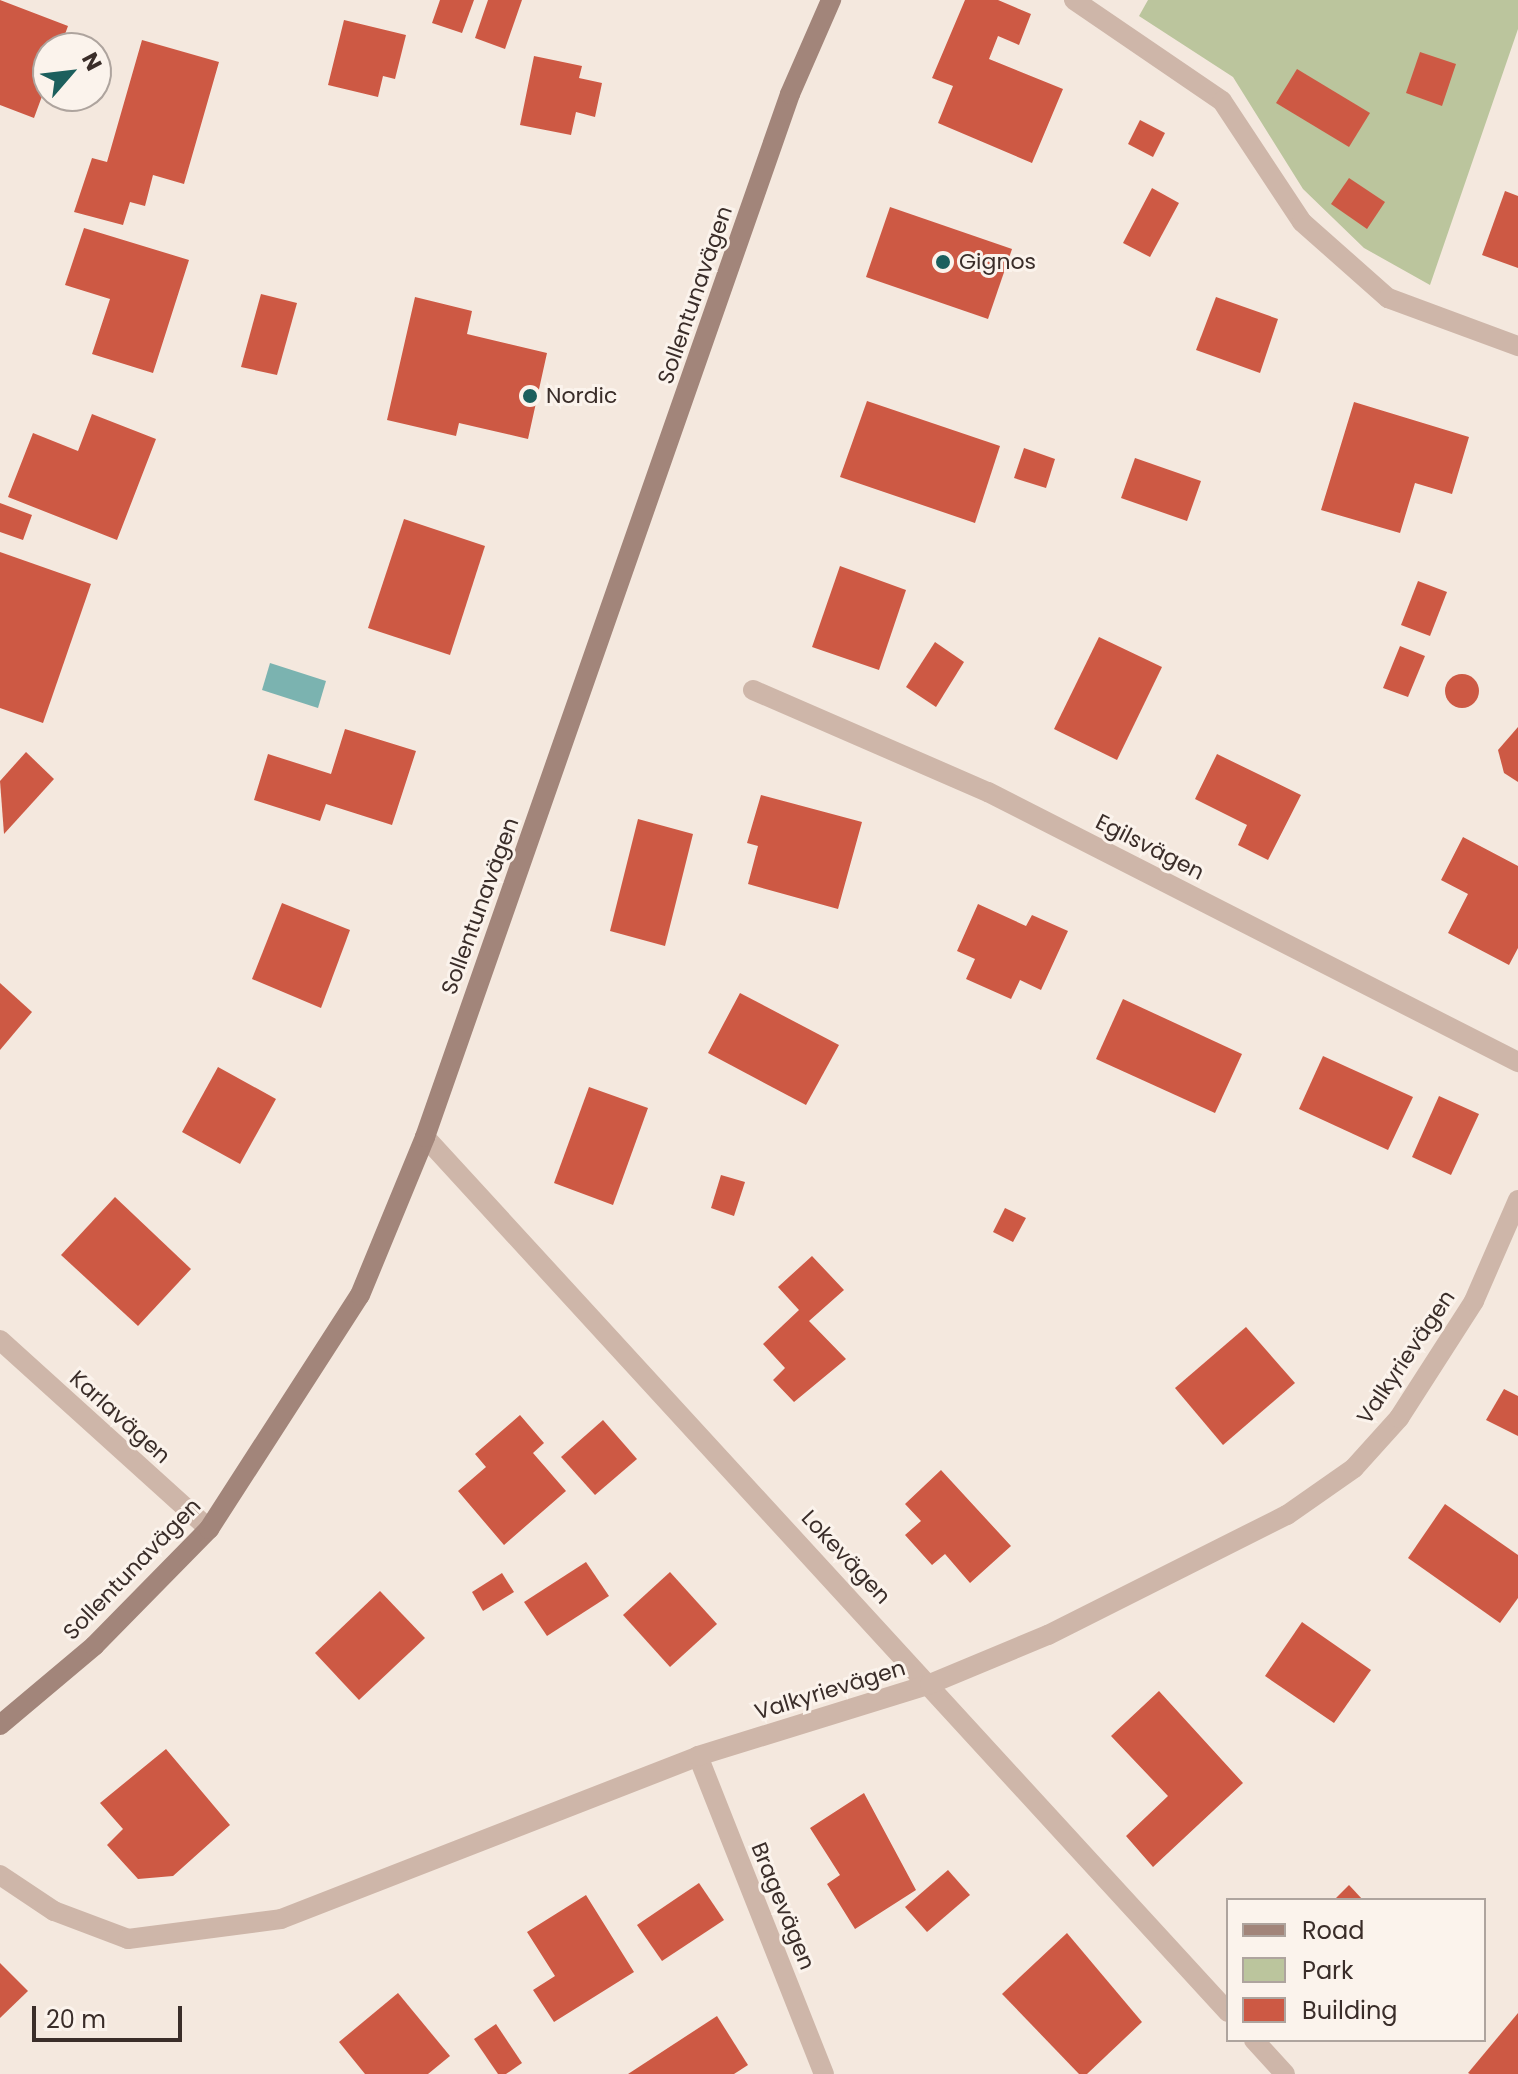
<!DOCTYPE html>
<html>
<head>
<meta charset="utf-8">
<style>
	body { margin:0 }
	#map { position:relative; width:1518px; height:2074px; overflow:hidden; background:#f4e8de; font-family:Poppins,sans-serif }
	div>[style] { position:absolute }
	.green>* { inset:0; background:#bbc59d }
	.water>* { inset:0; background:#7bb3b0 }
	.building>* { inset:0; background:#cd5944 }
	.round { border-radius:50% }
	.street>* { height:20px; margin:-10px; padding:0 10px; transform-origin:10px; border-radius:10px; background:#ceb6a9 }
	.secondary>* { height:20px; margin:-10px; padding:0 10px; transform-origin:10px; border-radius:10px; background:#a2857a }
	.dots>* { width:22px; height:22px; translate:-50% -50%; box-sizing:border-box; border:4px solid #fbf3ec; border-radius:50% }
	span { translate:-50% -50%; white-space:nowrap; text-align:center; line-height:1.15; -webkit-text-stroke:6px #fbf3ec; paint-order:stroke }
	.poi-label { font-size:22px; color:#3a2d29 }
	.left { translate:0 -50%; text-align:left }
	.street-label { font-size:22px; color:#3a2d29 }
	.legend { position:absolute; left:1226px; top:1898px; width:260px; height:144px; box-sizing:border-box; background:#fbf3ec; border:2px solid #aea49e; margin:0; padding:10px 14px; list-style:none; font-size:24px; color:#3a2d29 }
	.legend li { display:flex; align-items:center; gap:16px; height:40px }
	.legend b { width:40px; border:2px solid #aea49e }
	.north { position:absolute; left:32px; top:32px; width:80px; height:80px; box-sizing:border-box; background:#fbf3ec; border:2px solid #aea49e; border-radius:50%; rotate:62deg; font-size:22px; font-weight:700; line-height:32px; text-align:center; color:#3a2d29 }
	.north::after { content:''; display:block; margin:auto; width:28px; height:36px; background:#1c5f5d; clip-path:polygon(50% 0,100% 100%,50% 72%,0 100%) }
	.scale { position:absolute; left:32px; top:2006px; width:150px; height:36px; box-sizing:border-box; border:4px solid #3a2d29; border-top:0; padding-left:10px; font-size:24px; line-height:28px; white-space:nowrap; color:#3a2d29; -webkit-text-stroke:6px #fbf3ec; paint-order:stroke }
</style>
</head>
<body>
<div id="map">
	<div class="green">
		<i style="clip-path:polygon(1148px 0,1518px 0,1518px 29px,1430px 285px,1364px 248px,1303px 189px,1233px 77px,1139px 16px)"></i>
	</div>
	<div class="water">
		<i style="clip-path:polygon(270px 663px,326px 681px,318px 708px,262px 690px)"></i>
	</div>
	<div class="building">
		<i style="clip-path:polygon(0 0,68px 26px,60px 48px,48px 48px,48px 80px,34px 118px,0 105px)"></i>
		<i style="clip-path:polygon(440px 0,474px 0,462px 33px,432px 23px)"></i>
		<i style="clip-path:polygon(488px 0,522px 0,505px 49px,475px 38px)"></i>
		<i style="clip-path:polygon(965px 0,998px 0,1031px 14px,1019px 45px,998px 36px,989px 59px,1063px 89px,1032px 163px,938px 123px,953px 86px,932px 78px)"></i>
		<i style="clip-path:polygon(344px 20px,406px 35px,395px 79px,383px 76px,378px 97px,328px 85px)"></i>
		<i style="clip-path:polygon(142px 40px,219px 62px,184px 184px,153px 175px,145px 206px,130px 202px,123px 225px,74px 212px,92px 158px,107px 162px)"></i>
		<i style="clip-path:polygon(1420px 52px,1456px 64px,1442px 106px,1406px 93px)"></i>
		<i style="clip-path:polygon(534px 56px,582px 66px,579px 78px,602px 83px,595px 117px,576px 112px,571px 135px,520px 125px)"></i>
		<i style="clip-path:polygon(1297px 69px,1370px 113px,1349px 147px,1276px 103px)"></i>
		<i style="clip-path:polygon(1140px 120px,1165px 133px,1153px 157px,1128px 144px)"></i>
		<i style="clip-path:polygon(1349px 178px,1385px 202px,1367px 229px,1331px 204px)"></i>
		<i style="clip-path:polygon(1152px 188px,1179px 203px,1150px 257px,1123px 243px)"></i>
		<i style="clip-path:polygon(1505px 191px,1518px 196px,1518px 268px,1482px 255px)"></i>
		<i style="clip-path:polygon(890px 207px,1012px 249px,988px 319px,866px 277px)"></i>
		<i style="clip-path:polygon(84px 228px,189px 260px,153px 373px,92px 354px,110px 299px,65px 285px)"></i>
		<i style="clip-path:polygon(261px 294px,297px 303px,277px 375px,241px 367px)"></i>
		<i style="clip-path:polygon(415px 297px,472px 311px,467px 334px,547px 353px,528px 439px,459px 423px,456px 436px,387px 420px)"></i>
		<i style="clip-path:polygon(1216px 297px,1278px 319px,1260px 373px,1196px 350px)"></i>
		<i style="clip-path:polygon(867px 401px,1000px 446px,975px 523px,840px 477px)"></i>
		<i style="clip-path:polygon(1354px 402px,1469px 437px,1452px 494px,1415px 483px,1400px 533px,1321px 510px)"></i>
		<i style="clip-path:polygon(92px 414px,156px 439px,117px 540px,8px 497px,33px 433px,78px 451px)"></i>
		<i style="clip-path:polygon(1024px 448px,1055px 459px,1046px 488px,1014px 478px)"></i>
		<i style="clip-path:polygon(1135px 458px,1201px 481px,1187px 521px,1121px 498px)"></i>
		<i style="clip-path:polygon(0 503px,32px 515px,23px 540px,0 532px)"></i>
		<i style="clip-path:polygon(404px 519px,485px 546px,450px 655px,368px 628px)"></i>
		<i style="clip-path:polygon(0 552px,91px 584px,43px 723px,0 708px)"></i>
		<i style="clip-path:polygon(840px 566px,906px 590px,879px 670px,812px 647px)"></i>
		<i style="clip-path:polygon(1418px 581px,1447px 592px,1430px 636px,1401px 625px)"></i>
		<i style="clip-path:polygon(1099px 637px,1162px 667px,1117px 760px,1054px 729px)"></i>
		<i style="clip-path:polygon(935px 642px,964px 662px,936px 707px,906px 687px)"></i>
		<i style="clip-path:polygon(1400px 646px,1425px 656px,1408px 697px,1383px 688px)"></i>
		<i class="round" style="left:1445px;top:674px;width:34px;height:34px"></i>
		<i style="clip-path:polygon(1518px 727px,1518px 782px,1504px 773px,1498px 750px)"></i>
		<i style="clip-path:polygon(345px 729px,416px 751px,392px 825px,326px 804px,320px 821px,254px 800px,268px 754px,331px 774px)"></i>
		<i style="clip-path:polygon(26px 752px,54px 779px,4px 834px,0 781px)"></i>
		<i style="clip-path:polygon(1217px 754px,1301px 795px,1268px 860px,1238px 845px,1247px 825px,1195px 799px)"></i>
		<i style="clip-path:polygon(761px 795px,862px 822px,838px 909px,748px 884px,758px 846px,747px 843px)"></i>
		<i style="clip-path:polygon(638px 819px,693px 834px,665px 946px,610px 931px)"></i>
		<i style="clip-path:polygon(1463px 837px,1518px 866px,1518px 948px,1509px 965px,1448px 933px,1468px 894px,1441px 880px)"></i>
		<i style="clip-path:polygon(282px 903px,350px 930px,321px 1008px,252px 979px)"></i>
		<i style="clip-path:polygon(978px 904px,1026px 926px,1032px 915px,1068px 931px,1041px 990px,1020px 980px,1011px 999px,966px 979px,975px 959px,957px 951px)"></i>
		<i style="clip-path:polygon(0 983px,32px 1012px,0 1050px)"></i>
		<i style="clip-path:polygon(740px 993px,839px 1045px,806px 1105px,708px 1053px)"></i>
		<i style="clip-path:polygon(1123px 999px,1242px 1054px,1215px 1113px,1096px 1059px)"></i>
		<i style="clip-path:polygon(1323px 1056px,1413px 1097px,1388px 1150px,1299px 1109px)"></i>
		<i style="clip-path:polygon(218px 1067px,276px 1099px,240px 1164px,182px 1132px)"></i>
		<i style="clip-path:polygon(589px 1087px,648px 1108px,613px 1205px,554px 1183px)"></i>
		<i style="clip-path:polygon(1439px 1096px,1479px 1114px,1451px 1175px,1412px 1157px)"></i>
		<i style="clip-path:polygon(721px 1175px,745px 1182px,734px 1216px,711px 1208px)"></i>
		<i style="clip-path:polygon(115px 1197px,191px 1269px,138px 1326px,61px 1255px)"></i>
		<i style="clip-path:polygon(1005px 1208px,1026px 1218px,1013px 1242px,993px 1232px)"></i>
		<i style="clip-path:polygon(812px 1256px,844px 1290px,809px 1321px,846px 1359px,794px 1402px,773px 1380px,785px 1368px,763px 1344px,799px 1310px,778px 1287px)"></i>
		<i style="clip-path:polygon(1246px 1327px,1295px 1383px,1223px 1445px,1175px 1388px)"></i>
		<i style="clip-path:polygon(1504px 1389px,1518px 1396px,1518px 1436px,1486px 1420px)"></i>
		<i style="clip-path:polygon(520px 1415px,544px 1443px,533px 1453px,566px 1491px,504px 1545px,458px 1491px,486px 1467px,475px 1454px)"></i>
		<i style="clip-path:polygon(603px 1420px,637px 1459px,595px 1495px,561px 1457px)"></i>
		<i style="clip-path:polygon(941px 1470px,1011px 1546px,970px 1583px,945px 1554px,932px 1565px,905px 1535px,921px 1521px,905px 1504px)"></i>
		<i style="clip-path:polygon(1445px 1504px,1518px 1555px,1518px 1598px,1500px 1623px,1408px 1558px)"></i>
		<i style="clip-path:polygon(586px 1562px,609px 1596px,547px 1636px,524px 1602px)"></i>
		<i style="clip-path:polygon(670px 1572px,717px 1624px,670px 1667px,623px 1615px)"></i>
		<i style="clip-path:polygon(502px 1573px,514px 1592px,483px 1611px,472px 1592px)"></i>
		<i style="clip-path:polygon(380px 1591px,425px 1638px,359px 1700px,315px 1653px)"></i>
		<i style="clip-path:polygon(1302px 1622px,1371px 1670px,1334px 1723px,1265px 1676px)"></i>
		<i style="clip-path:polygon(1159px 1691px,1243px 1783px,1153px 1867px,1126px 1836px,1168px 1796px,1111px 1736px)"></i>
		<i style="clip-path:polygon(166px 1749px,230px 1825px,173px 1876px,138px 1879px,107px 1845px,123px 1829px,100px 1803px)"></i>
		<i style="clip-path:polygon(864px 1793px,916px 1890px,855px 1929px,827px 1884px,840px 1875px,810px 1828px)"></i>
		<i style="clip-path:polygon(948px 1870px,970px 1895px,927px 1932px,905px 1907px)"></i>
		<i style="clip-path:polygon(699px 1883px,724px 1920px,662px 1961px,637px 1925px)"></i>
		<i style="clip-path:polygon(1349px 1885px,1363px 1900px,1334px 1900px)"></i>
		<i style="clip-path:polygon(586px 1895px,634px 1972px,554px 2022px,533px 1990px,555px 1976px,527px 1932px)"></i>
		<i style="clip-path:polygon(1067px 1933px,1142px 2022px,1087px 2074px,1079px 2074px,1002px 1994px)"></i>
		<i style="clip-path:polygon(0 1963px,28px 1991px,0 2018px)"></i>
		<i style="clip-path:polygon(398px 1993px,450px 2056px,428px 2074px,365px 2074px,339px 2042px)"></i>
		<i style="clip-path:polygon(1518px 2013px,1518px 2074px,1470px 2074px,1468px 2073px)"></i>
		<i style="clip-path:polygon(717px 2016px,748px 2065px,734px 2074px,628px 2074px)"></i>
		<i style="clip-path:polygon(496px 2024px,522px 2063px,506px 2074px,498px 2074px,474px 2039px)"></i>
	</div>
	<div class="street">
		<i style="left:1074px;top:0;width:179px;rotate:34.3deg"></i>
		<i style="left:1222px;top:101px;width:145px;rotate:56.5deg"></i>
		<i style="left:1302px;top:222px;width:115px;rotate:41.5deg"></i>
		<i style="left:1388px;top:298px;width:139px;rotate:20.3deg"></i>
		<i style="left:753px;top:690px;width:256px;rotate:23.5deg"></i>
		<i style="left:988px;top:792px;width:595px;rotate:27deg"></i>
		<i style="left:425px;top:1137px;width:1188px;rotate:47.46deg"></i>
		<i style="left:0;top:1340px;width:282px;rotate:42.1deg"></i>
		<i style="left:698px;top:1756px;width:342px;rotate:68.4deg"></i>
		<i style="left:0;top:1875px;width:65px;rotate:33.7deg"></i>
		<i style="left:54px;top:1911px;width:79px;rotate:20.7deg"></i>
		<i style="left:128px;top:1939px;width:154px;rotate:-7.4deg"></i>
		<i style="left:281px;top:1919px;width:448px;rotate:-21.3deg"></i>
		<i style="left:698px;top:1756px;width:243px;rotate:-17.2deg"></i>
		<i style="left:930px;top:1684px;width:128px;rotate:-22.6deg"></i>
		<i style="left:1048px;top:1635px;width:267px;rotate:-26.7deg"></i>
		<i style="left:1287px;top:1515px;width:82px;rotate:-35deg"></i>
		<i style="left:1354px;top:1468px;width:67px;rotate:-48deg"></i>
		<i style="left:1399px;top:1418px;width:139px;rotate:-57.3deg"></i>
		<i style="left:1474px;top:1301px;width:110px;rotate:-66.5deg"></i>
		<i style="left:1254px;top:2040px;width:46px;rotate:47.6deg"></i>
	</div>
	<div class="secondary">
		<i style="left:0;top:1725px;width:123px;rotate:-40deg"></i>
		<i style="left:94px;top:1646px;width:164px;rotate:-45.5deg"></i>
		<i style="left:209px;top:1529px;width:278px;rotate:-57.2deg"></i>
		<i style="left:360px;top:1295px;width:171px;rotate:-67.6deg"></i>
		<i style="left:425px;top:1137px;width:1105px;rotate:-70.71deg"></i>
		<i style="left:790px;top:94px;width:103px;rotate:-66.4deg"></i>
	</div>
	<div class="dots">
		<i style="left:943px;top:262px;background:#1c5f5d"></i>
		<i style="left:530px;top:396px;background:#1c5f5d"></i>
	</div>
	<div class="poi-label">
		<span class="left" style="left:959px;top:262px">Gignos</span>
		<span class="left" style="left:546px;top:396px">Nordic</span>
	</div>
	<div class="street-label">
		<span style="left:695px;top:295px;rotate:-71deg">Sollentunavägen</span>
		<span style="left:1150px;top:847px;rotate:27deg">Egilsvägen</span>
		<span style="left:480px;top:906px;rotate:-70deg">Sollentunavägen</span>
		<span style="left:1406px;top:1357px;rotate:-56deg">Valkyrievägen</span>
		<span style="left:120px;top:1417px;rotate:42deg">Karlavägen</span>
		<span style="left:846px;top:1557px;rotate:47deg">Lokevägen</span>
		<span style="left:132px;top:1569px;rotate:-46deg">Sollentunavägen</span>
		<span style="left:830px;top:1690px;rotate:-17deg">Valkyrievägen</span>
		<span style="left:783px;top:1906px;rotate:68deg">Bragevägen</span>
	</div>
	<ul class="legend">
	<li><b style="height:10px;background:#a2857a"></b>Road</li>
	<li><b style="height:22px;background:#bbc59d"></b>Park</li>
	<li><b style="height:22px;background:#cd5944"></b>Building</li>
	</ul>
	<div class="north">N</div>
	<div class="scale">20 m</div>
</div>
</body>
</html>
